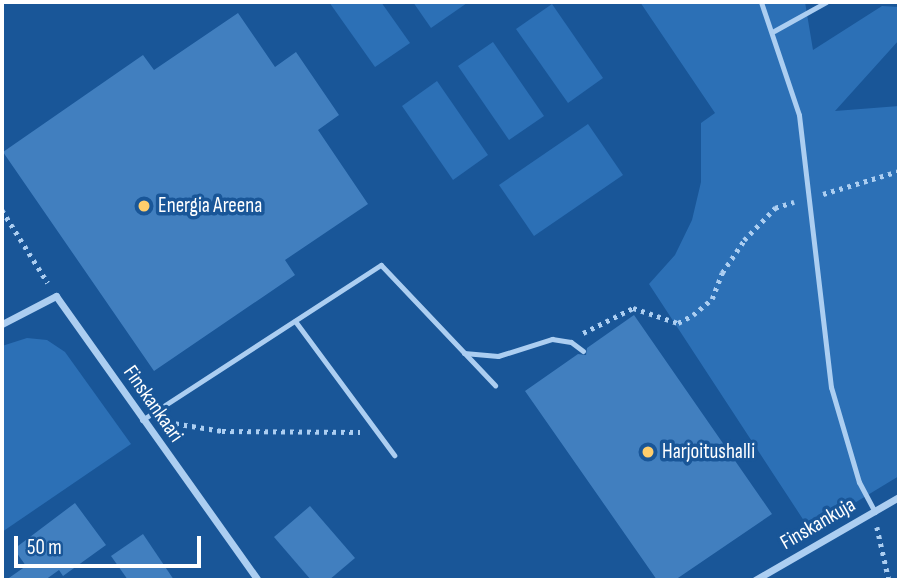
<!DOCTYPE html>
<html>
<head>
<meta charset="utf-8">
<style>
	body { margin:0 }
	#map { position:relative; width:901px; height:582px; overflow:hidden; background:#195698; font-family:"Sofia Sans Condensed",sans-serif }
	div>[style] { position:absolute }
	.green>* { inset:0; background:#2c70b6 }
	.building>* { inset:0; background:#417fbf }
	.path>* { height:4.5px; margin-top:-2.25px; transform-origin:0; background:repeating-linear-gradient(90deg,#accef1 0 3.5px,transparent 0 8.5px) }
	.service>* { height:5px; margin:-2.5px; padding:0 2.5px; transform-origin:2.5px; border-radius:2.5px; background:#accef1 }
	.minor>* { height:7px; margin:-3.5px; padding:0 3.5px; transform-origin:3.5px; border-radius:3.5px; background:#accef1 }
	.dots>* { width:19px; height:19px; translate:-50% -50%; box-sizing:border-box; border:4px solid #195698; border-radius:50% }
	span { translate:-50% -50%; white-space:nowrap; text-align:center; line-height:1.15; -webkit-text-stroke:7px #195698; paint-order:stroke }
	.poi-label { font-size:21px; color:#fff }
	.left { translate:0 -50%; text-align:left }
	.street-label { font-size:21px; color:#fff }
	.frame { position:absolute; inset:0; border:4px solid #fff; pointer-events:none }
	.scale { position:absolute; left:14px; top:536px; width:187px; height:32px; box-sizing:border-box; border:4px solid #fff; border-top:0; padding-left:9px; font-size:21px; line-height:24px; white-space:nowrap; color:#fff; -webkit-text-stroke:5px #195698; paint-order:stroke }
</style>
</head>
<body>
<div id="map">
	<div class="green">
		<i style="clip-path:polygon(329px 2px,381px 2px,410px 43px,375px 67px)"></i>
		<i style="clip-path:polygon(413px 2px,466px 2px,467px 3px,431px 28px)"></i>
		<i style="clip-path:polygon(640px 2px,805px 2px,813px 50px,882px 6px,899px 7px,899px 40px,835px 111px,899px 106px,899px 476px,810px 530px,649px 284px,675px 255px,692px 220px,701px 182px,701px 123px,715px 113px)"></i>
		<i style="clip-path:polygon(552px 4px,603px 78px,568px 103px,516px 29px)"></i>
		<i style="clip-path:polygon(493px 42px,544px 116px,509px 140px,458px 66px)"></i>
		<i style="clip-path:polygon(437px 81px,488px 155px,453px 180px,402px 106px)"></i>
		<i style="clip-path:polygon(588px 124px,623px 175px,534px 236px,499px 185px)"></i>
		<i style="clip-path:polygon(27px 338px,47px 340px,65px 352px,131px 444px,2px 532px,2px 346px)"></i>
	</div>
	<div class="building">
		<i style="clip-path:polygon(238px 13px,275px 67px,296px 52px,339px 115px,318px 130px,368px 204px,285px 260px,295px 275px,154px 371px,3px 152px,143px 55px,154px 70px)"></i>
		<i style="clip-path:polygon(634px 315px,772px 514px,675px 580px,657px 580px,525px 391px,578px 354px,586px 355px,587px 348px)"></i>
		<i style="clip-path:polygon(75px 503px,106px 545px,63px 576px,59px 570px,45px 580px,6px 580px,26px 566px,14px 549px)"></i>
		<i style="clip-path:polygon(310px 506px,355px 558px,329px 580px,311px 580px,274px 537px)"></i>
		<i style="clip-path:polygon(143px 534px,174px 580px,128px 580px,111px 556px)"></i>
	</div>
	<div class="path">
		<i style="left:823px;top:194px;width:79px;rotate:-16.8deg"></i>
		<i style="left:2px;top:210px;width:86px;rotate:57.8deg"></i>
		<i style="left:583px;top:333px;width:56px;rotate:-26.6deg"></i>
		<i style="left:633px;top:308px;width:47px;rotate:18.4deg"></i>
		<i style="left:678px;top:323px;width:17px;rotate:-28deg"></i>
		<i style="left:693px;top:315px;width:25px;rotate:-40deg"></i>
		<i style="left:712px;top:299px;width:28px;rotate:-69deg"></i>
		<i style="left:722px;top:273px;width:40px;rotate:-56deg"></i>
		<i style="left:744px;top:240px;width:45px;rotate:-45.9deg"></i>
		<i style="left:775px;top:208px;width:20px;rotate:-18deg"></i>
		<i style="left:167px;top:422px;width:56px;rotate:9.3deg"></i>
		<i style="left:222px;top:431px;width:138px;rotate:0.4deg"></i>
		<i style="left:877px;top:527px;width:54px;rotate:77.2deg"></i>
	</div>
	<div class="service">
		<i style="left:761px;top:2px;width:119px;rotate:71.4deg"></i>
		<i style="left:799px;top:115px;width:274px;rotate:83.3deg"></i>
		<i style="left:831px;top:387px;width:99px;rotate:73.6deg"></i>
		<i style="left:859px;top:482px;width:34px;rotate:62deg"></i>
		<i style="left:774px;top:31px;width:60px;rotate:-29.1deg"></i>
		<i style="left:295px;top:321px;width:167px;rotate:53.5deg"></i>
		<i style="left:464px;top:353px;width:34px;rotate:5deg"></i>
		<i style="left:498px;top:356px;width:57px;rotate:-17.5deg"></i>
		<i style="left:552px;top:339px;width:19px;rotate:9deg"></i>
		<i style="left:571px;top:342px;width:15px;rotate:37deg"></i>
		<i style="left:142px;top:420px;width:285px;rotate:-33deg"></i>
		<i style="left:381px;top:265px;width:166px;rotate:46.5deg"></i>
	</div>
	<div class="minor">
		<i style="left:2px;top:324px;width:61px;rotate:-27.4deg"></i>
		<i style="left:56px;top:296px;width:349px;rotate:54.6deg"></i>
		<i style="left:755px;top:580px;width:166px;rotate:-30deg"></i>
	</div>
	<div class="dots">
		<i style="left:144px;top:206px;background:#ffce6c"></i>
		<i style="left:648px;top:452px;background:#ffce6c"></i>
	</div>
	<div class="poi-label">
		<span class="left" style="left:158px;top:206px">Energia Areena</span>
		<span class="left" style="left:662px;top:452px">Harjoitushalli</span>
	</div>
	<div class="street-label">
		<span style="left:153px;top:404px;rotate:55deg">Finskankaari</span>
		<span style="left:818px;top:524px;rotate:-30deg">Finskankuja</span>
	</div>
	<div class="frame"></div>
	<div class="scale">50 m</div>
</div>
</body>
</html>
